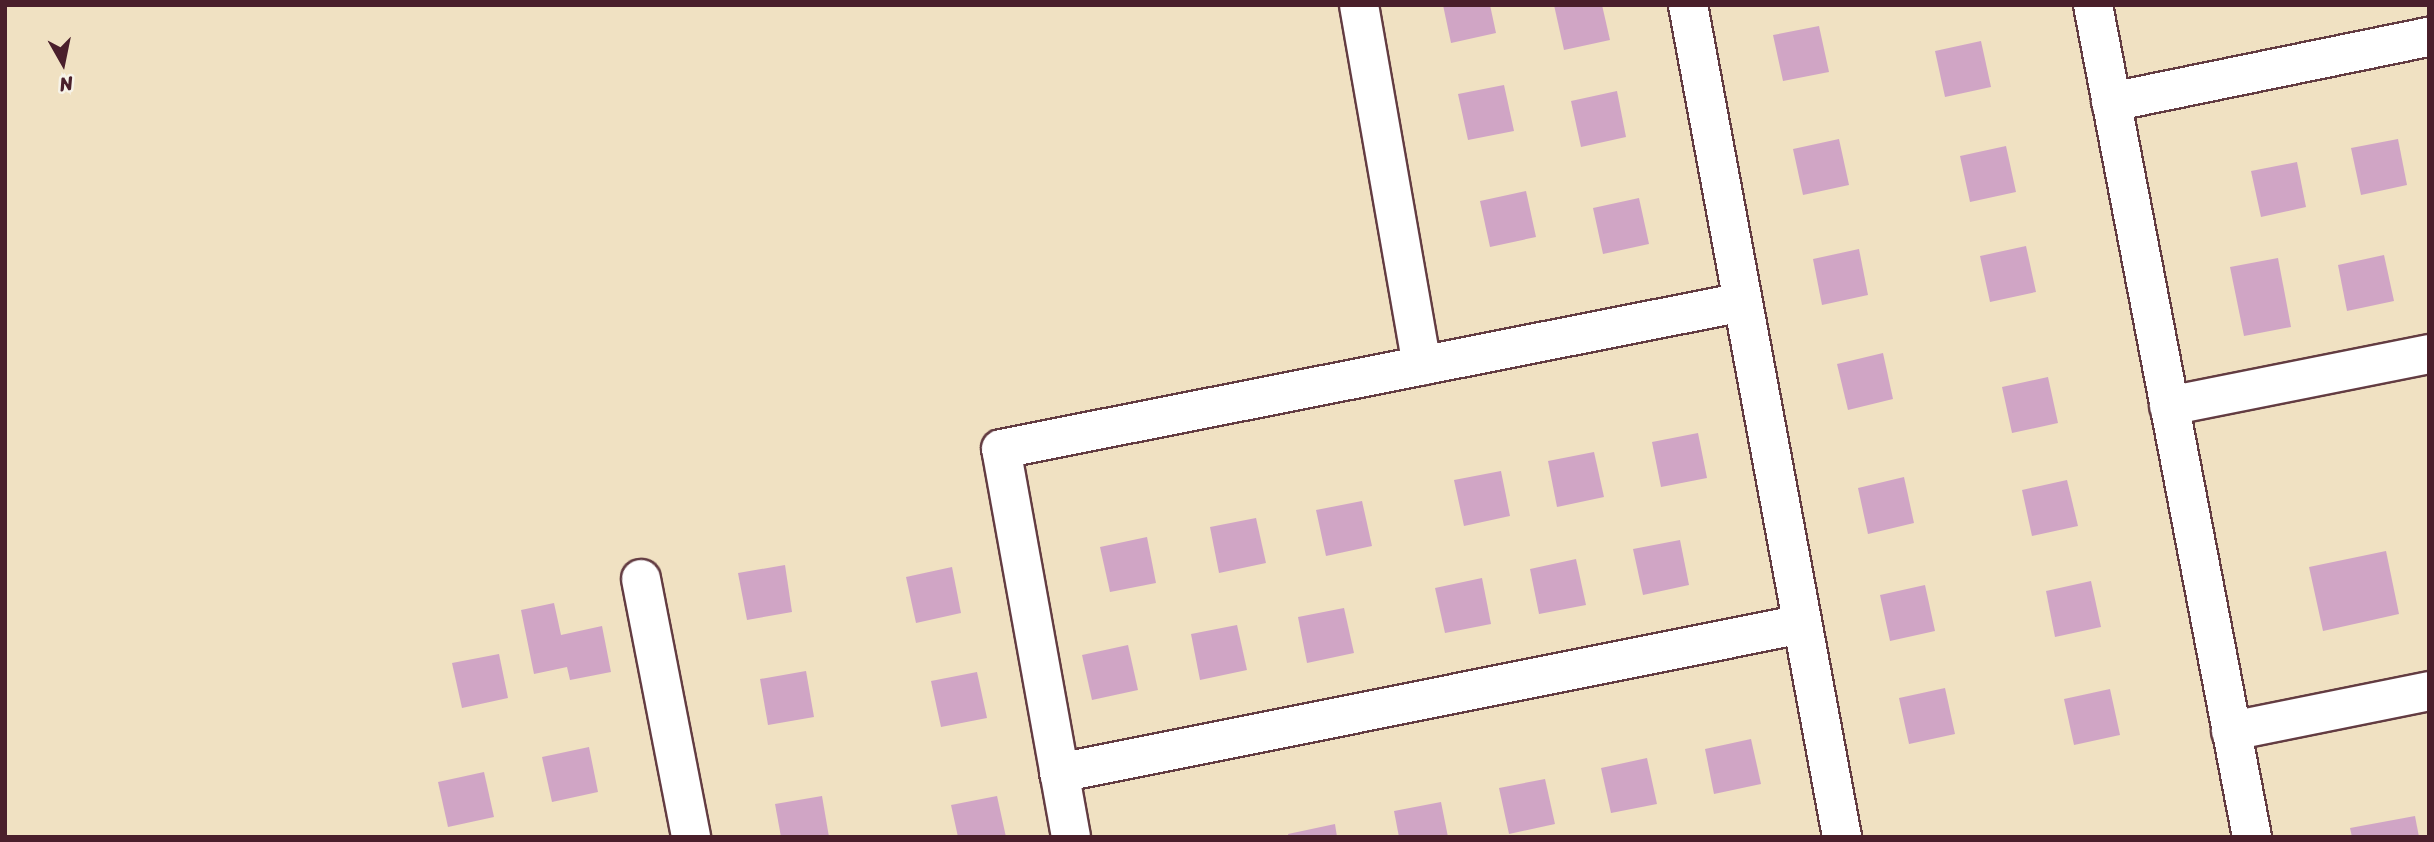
<!DOCTYPE html>
<html>
<head>
<meta charset="utf-8">
<style>
	body { margin:0 }
	#map { position:relative; width:2434px; height:842px; overflow:hidden; background:#f0e1c2; font-family:Sriracha,sans-serif }
	div>[style] { position:absolute }
	.building>* { inset:0; background:#d0a5c5 }
	.roads { filter:drop-shadow(2px 0 #633c42) drop-shadow(-2px 0 #633c42) drop-shadow(0 2px #633c42) drop-shadow(0 -2px #633c42) }
	.minor>* { height:38px; margin:-19px; padding:0 19px; transform-origin:19px; border-radius:19px; background:#fff }
	span { translate:-50% -50%; white-space:nowrap; text-align:center; line-height:1.15; -webkit-text-stroke:5px #f7f3e8; paint-order:stroke }
	.frame { position:absolute; inset:0; border:7px solid #4a1f2b; pointer-events:none }
	.north { position:absolute; left:28px; top:28px; width:70px; height:70px; -webkit-text-stroke:5px #f7f3e8; paint-order:stroke; rotate:171deg; font-size:19px; font-weight:700; line-height:28px; text-align:center; color:#4a1f2b }
	.north::after { content:''; display:block; margin:auto; width:24px; height:32px; background:#4a1f2b; clip-path:polygon(50% 0,100% 100%,50% 72%,0 100%) }
</style>
</head>
<body>
<div id="map">
	<div class="building">
		<i style="clip-path:polygon(1443px 5px,1490px 5px,1496px 33px,1451px 43px)"></i>
		<i style="clip-path:polygon(1554px 5px,1602px 5px,1610px 40px,1564px 50px)"></i>
		<i style="clip-path:polygon(1819px 26px,1829px 72px,1783px 81px,1773px 35px)"></i>
		<i style="clip-path:polygon(1981px 41px,1991px 87px,1945px 97px,1935px 51px)"></i>
		<i style="clip-path:polygon(1504px 85px,1514px 131px,1468px 140px,1458px 94px)"></i>
		<i style="clip-path:polygon(1617px 91px,1626px 137px,1581px 147px,1571px 101px)"></i>
		<i style="clip-path:polygon(1839px 139px,1849px 185px,1803px 195px,1793px 149px)"></i>
		<i style="clip-path:polygon(2398px 139px,2407px 185px,2361px 195px,2351px 148px)"></i>
		<i style="clip-path:polygon(2006px 146px,2016px 192px,1970px 202px,1960px 156px)"></i>
		<i style="clip-path:polygon(2297px 162px,2306px 207px,2261px 217px,2251px 171px)"></i>
		<i style="clip-path:polygon(1526px 191px,1536px 237px,1490px 247px,1480px 201px)"></i>
		<i style="clip-path:polygon(1639px 198px,1649px 244px,1603px 254px,1593px 208px)"></i>
		<i style="clip-path:polygon(2026px 246px,2036px 292px,1990px 302px,1980px 256px)"></i>
		<i style="clip-path:polygon(1859px 249px,1868px 295px,1822px 305px,1813px 259px)"></i>
		<i style="clip-path:polygon(2384px 255px,2394px 301px,2347px 311px,2338px 265px)"></i>
		<i style="clip-path:polygon(2278px 258px,2291px 327px,2244px 336px,2230px 267px)"></i>
		<i style="clip-path:polygon(1883px 353px,1893px 399px,1848px 410px,1837px 364px)"></i>
		<i style="clip-path:polygon(2048px 377px,2058px 423px,2012px 433px,2002px 387px)"></i>
		<i style="clip-path:polygon(1698px 433px,1707px 478px,1661px 487px,1652px 442px)"></i>
		<i style="clip-path:polygon(1594px 452px,1604px 497px,1557px 507px,1548px 461px)"></i>
		<i style="clip-path:polygon(1501px 471px,1510px 516px,1464px 526px,1454px 480px)"></i>
		<i style="clip-path:polygon(1904px 477px,1914px 523px,1868px 534px,1858px 488px)"></i>
		<i style="clip-path:polygon(2067px 480px,2078px 526px,2032px 536px,2022px 490px)"></i>
		<i style="clip-path:polygon(1362px 501px,1372px 546px,1326px 556px,1316px 510px)"></i>
		<i style="clip-path:polygon(1256px 518px,1266px 563px,1219px 573px,1210px 527px)"></i>
		<i style="clip-path:polygon(1147px 537px,1156px 583px,1110px 592px,1100px 547px)"></i>
		<i style="clip-path:polygon(1680px 540px,1689px 585px,1643px 595px,1633px 549px)"></i>
		<i style="clip-path:polygon(2386px 551px,2399px 614px,2323px 631px,2309px 567px)"></i>
		<i style="clip-path:polygon(1576px 559px,1586px 605px,1539px 614px,1530px 569px)"></i>
		<i style="clip-path:polygon(785px 565px,792px 612px,747px 620px,738px 573px)"></i>
		<i style="clip-path:polygon(952px 567px,961px 613px,916px 623px,906px 577px)"></i>
		<i style="clip-path:polygon(1482px 578px,1491px 624px,1445px 633px,1435px 588px)"></i>
		<i style="clip-path:polygon(2091px 581px,2101px 627px,2055px 637px,2046px 591px)"></i>
		<i style="clip-path:polygon(1925px 585px,1935px 631px,1890px 641px,1880px 595px)"></i>
		<i style="clip-path:polygon(554px 603px,561px 635px,602px 626px,611px 672px,570px 680px,567px 667px,534px 674px,521px 610px)"></i>
		<i style="clip-path:polygon(1344px 608px,1354px 653px,1307px 663px,1298px 617px)"></i>
		<i style="clip-path:polygon(1237px 625px,1247px 670px,1200px 680px,1191px 634px)"></i>
		<i style="clip-path:polygon(1128px 645px,1138px 690px,1092px 700px,1082px 655px)"></i>
		<i style="clip-path:polygon(499px 654px,508px 698px,462px 708px,452px 663px)"></i>
		<i style="clip-path:polygon(806px 671px,814px 717px,768px 725px,760px 679px)"></i>
		<i style="clip-path:polygon(977px 672px,987px 718px,941px 727px,931px 681px)"></i>
		<i style="clip-path:polygon(1945px 688px,1955px 734px,1909px 744px,1899px 698px)"></i>
		<i style="clip-path:polygon(2110px 689px,2120px 735px,2074px 745px,2064px 699px)"></i>
		<i style="clip-path:polygon(1751px 739px,1761px 784px,1714px 794px,1705px 749px)"></i>
		<i style="clip-path:polygon(589px 747px,598px 792px,552px 802px,542px 757px)"></i>
		<i style="clip-path:polygon(1647px 758px,1657px 804px,1611px 813px,1601px 768px)"></i>
		<i style="clip-path:polygon(484px 772px,494px 817px,448px 827px,438px 782px)"></i>
		<i style="clip-path:polygon(1545px 779px,1555px 824px,1509px 834px,1499px 788px)"></i>
		<i style="clip-path:polygon(822px 796px,829px 837px,781px 837px,775px 804px)"></i>
		<i style="clip-path:polygon(997px 796px,1006px 837px,958px 837px,951px 805px)"></i>
		<i style="clip-path:polygon(1441px 802px,1448px 837px,1399px 837px,1394px 811px)"></i>
		<i style="clip-path:polygon(2415px 816px,2419px 837px,2352px 837px,2350px 828px)"></i>
		<i style="clip-path:polygon(1335px 824px,1337px 837px,1289px 837px,1288px 834px)"></i>
	</div>
	<div class="roads">
		<div class="minor">
			<i style="left:1359px;top:5px;width:366px;rotate:80.1deg"></i>
			<i style="left:1688px;top:5px;width:846px;rotate:79.51deg"></i>
			<i style="left:2093px;top:5px;width:847px;rotate:79.18deg"></i>
			<i style="left:2111px;top:102px;width:325px;rotate:-11.6deg"></i>
			<i style="left:2169px;top:406px;width:265px;rotate:-11.3deg"></i>
			<i style="left:641px;top:579px;width:263px;rotate:79deg"></i>
			<i style="left:2231px;top:731px;width:202px;rotate:-11.4deg"></i>
			<i style="left:1059px;top:773px;width:758px;rotate:-11.34deg"></i>
			<i style="left:1071px;top:837px;width:394px;rotate:-100.2deg"></i>
			<i style="left:1001px;top:449px;width:756px;rotate:-11.21deg"></i>
		</div>
	</div>
	<div class="frame"></div>
	<div class="north">N</div>
</div>
</body>
</html>
